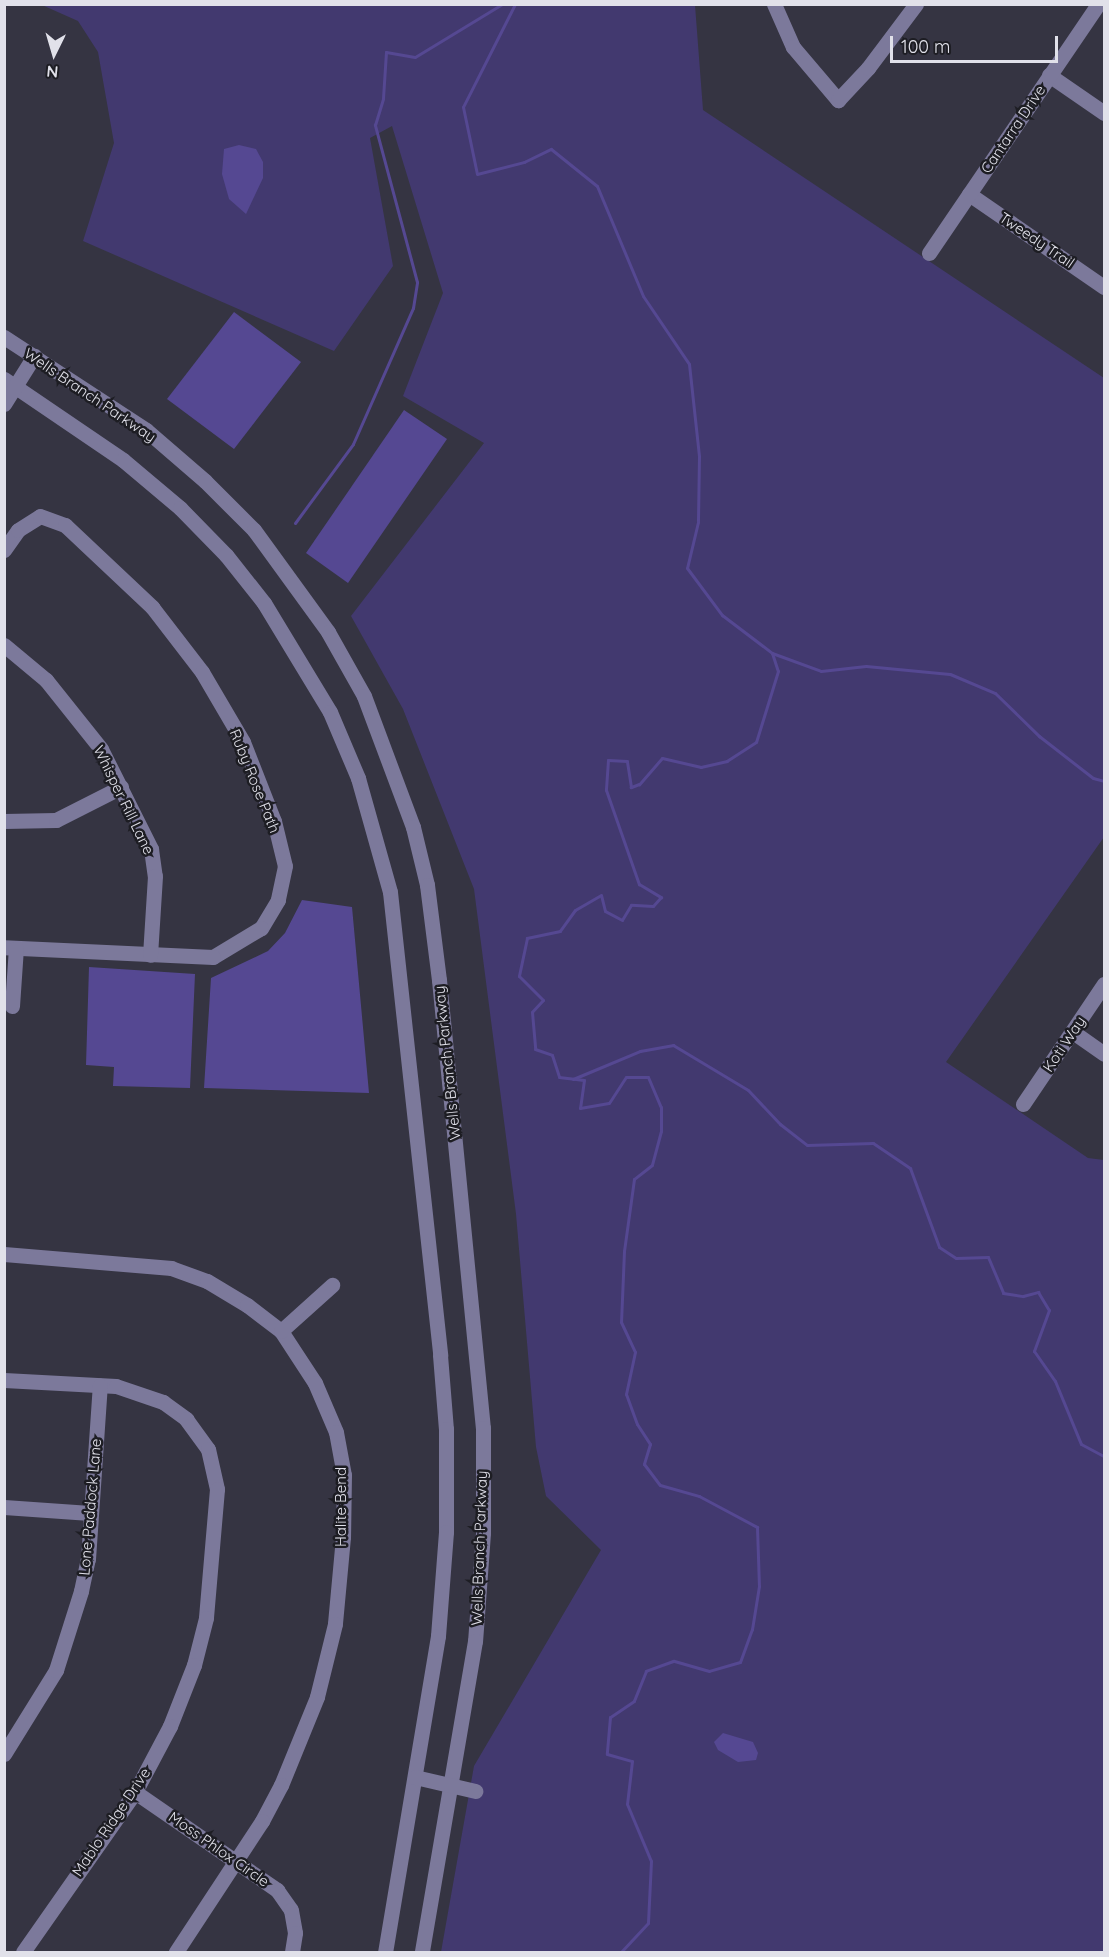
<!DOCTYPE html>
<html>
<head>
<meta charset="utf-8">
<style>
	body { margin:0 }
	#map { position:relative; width:1109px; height:1957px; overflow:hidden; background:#353442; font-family:Quicksand,sans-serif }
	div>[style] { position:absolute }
	.green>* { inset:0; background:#42396f }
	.water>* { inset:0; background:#554892 }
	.stream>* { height:3px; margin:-1.5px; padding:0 1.5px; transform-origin:1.5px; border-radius:1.5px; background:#554892 }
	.minor>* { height:15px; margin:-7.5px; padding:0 7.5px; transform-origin:7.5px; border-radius:7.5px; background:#7c799b }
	span { translate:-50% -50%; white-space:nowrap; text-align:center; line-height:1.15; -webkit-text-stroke:5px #1d1d23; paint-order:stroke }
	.street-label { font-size:15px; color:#e1e1ea }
	.frame { position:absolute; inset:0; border:6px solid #e1e1ea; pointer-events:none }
	.north { position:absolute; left:24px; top:24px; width:60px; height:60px; -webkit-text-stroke:4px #1d1d23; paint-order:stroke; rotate:185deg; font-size:16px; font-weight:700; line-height:24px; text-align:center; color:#e1e1ea }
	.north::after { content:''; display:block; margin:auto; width:21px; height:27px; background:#e1e1ea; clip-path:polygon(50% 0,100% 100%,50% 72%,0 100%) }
	.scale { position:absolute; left:890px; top:36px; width:168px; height:27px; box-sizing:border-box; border:3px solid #e1e1ea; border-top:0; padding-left:8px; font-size:18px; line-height:21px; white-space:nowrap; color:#e1e1ea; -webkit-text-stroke:4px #1d1d23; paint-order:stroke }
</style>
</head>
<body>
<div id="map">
	<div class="green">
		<i style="clip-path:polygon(42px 5px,695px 5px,703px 110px,1104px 378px,1104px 837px,946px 1062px,1088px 1158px,1104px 1160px,1104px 1952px,441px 1952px,474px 1766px,601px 1550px,546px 1496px,536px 1447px,516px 1214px,474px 889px,403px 709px,351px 616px,484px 443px,403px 396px,443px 293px,392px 126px,370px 138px,393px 266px,334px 351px,83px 241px,114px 143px,98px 52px,78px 21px)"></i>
	</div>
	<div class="water">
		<i style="clip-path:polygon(239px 145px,256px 149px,263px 162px,263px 178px,246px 214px,229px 199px,222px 174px,224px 149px)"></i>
		<i style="clip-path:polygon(234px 312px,301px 362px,234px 449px,167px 399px)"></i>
		<i style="clip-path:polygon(404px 410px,447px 439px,348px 583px,306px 553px)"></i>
		<i style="clip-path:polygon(302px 900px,352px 907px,369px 1093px,204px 1088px,211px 978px,268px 951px,285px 933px)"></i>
		<i style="clip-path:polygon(89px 967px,195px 974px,190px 1088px,113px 1086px,114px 1067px,86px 1065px)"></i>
		<i style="clip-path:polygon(723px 1733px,753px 1742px,758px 1753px,756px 1760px,738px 1762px,718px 1750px,714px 1742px)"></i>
	</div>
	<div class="stream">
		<i style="left:515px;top:4px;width:115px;rotate:116.8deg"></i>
		<i style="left:463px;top:107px;width:68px;rotate:78.2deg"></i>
		<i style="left:477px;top:174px;width:49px;rotate:-14.3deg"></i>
		<i style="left:524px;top:162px;width:30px;rotate:-26deg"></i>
		<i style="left:551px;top:149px;width:59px;rotate:38.8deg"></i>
		<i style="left:597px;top:186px;width:119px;rotate:67.3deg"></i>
		<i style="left:643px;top:296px;width:82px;rotate:55.9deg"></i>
		<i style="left:689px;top:364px;width:93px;rotate:83.8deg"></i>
		<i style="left:699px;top:456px;width:66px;rotate:90.9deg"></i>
		<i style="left:698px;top:522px;width:47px;rotate:103.4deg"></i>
		<i style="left:687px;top:568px;width:59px;rotate:53.3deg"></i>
		<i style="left:722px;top:615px;width:63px;rotate:37.2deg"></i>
		<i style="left:772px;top:653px;width:19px;rotate:72deg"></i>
		<i style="left:778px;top:671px;width:74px;rotate:107.2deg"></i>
		<i style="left:756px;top:742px;width:35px;rotate:147deg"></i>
		<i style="left:727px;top:761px;width:27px;rotate:167deg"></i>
		<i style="left:701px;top:767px;width:40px;rotate:-167deg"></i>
		<i style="left:662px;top:758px;width:35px;rotate:131deg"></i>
		<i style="left:639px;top:784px;width:9px;rotate:159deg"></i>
		<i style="left:631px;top:787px;width:26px;rotate:-99deg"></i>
		<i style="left:627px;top:761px;width:19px;rotate:-177deg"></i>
		<i style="left:608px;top:760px;width:30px;rotate:94deg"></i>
		<i style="left:606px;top:790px;width:100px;rotate:70.7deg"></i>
		<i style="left:639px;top:884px;width:26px;rotate:31deg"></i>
		<i style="left:661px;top:897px;width:12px;rotate:132deg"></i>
		<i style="left:653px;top:906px;width:22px;rotate:-177deg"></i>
		<i style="left:631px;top:905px;width:17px;rotate:121deg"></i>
		<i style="left:622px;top:920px;width:19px;rotate:-152deg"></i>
		<i style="left:605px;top:911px;width:16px;rotate:-104deg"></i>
		<i style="left:601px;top:895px;width:30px;rotate:150deg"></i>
		<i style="left:575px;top:910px;width:26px;rotate:126deg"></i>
		<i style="left:560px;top:931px;width:34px;rotate:168deg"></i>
		<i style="left:527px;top:938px;width:39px;rotate:102deg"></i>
		<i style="left:519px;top:976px;width:34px;rotate:45deg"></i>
		<i style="left:543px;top:1000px;width:16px;rotate:133deg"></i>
		<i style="left:532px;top:1012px;width:37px;rotate:85deg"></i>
		<i style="left:535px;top:1049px;width:18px;rotate:19deg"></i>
		<i style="left:552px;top:1055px;width:23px;rotate:72deg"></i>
		<i style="left:559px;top:1077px;width:25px;rotate:7deg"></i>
		<i style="left:584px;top:1080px;width:28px;rotate:98deg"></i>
		<i style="left:580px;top:1108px;width:29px;rotate:-10deg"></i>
		<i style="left:609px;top:1103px;width:31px;rotate:-57deg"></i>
		<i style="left:626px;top:1077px;width:22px"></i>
		<i style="left:648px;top:1077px;width:33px;rotate:67deg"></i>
		<i style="left:661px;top:1107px;width:24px;rotate:90deg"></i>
		<i style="left:661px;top:1131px;width:35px;rotate:105deg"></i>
		<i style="left:652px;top:1165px;width:23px;rotate:142deg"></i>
		<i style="left:634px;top:1179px;width:73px;rotate:97.9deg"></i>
		<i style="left:624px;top:1251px;width:71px;rotate:92.4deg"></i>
		<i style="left:621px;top:1322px;width:33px;rotate:65deg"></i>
		<i style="left:635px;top:1352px;width:43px;rotate:102.1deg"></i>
		<i style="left:626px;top:1394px;width:32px;rotate:70deg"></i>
		<i style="left:637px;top:1424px;width:24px;rotate:57deg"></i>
		<i style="left:650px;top:1444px;width:21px;rotate:107deg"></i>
		<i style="left:644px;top:1464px;width:26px;rotate:53deg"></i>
		<i style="left:660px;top:1485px;width:41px;rotate:15.8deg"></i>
		<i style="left:699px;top:1496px;width:66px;rotate:28.1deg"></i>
		<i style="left:757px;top:1527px;width:59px;rotate:88.1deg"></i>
		<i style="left:759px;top:1586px;width:44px;rotate:99.2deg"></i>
		<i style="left:752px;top:1629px;width:35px;rotate:110deg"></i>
		<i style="left:740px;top:1662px;width:32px;rotate:164deg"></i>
		<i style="left:709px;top:1671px;width:37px;rotate:-164deg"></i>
		<i style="left:673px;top:1661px;width:29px;rotate:160deg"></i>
		<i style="left:646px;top:1671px;width:32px;rotate:112deg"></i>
		<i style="left:634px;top:1701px;width:29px;rotate:146deg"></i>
		<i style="left:610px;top:1717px;width:37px;rotate:95deg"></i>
		<i style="left:607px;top:1754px;width:26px;rotate:16deg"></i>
		<i style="left:632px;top:1761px;width:43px;rotate:96.6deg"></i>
		<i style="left:627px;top:1804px;width:62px;rotate:67.2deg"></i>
		<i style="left:651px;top:1861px;width:62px;rotate:92.8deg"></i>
		<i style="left:648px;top:1923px;width:40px;rotate:133deg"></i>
		<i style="left:295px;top:523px;width:98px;rotate:-53.7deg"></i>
		<i style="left:353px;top:444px;width:149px;rotate:-66.2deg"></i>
		<i style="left:413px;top:308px;width:26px;rotate:-81deg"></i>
		<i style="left:417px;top:282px;width:163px;rotate:-105deg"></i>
		<i style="left:375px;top:125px;width:28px;rotate:-73deg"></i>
		<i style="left:383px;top:98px;width:46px;rotate:-86.3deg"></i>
		<i style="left:386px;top:52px;width:29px;rotate:10deg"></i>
		<i style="left:415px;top:57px;width:102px;rotate:-31.3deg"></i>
		<i style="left:772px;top:653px;width:52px;rotate:20.2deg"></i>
		<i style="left:821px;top:671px;width:45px;rotate:-6.3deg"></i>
		<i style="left:866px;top:666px;width:84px;rotate:5.4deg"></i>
		<i style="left:950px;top:674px;width:49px;rotate:22.9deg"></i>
		<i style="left:995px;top:693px;width:62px;rotate:44.3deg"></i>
		<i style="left:1039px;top:736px;width:68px;rotate:37.9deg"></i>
		<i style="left:1093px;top:778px;width:11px;rotate:15deg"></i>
		<i style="left:573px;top:1079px;width:73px;rotate:-22.7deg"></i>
		<i style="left:640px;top:1051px;width:34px;rotate:-10deg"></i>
		<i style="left:673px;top:1045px;width:87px;rotate:31deg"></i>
		<i style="left:748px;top:1090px;width:47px;rotate:46.7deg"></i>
		<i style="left:780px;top:1124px;width:34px;rotate:38deg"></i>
		<i style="left:807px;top:1145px;width:66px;rotate:-1.7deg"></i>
		<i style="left:873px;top:1143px;width:45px;rotate:34deg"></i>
		<i style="left:910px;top:1168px;width:84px;rotate:69.8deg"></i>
		<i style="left:939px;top:1247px;width:20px;rotate:33deg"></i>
		<i style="left:956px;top:1258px;width:32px;rotate:-2deg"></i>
		<i style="left:988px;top:1257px;width:39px;rotate:67deg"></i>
		<i style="left:1003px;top:1293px;width:20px;rotate:9deg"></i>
		<i style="left:1023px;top:1296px;width:16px;rotate:-15deg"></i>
		<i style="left:1038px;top:1292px;width:21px;rotate:59deg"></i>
		<i style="left:1049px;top:1310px;width:44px;rotate:110.1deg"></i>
		<i style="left:1034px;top:1351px;width:37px;rotate:55deg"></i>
		<i style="left:1055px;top:1381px;width:68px;rotate:67.6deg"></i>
		<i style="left:1081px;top:1444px;width:26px;rotate:28deg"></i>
	</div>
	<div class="minor">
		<i style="left:774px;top:4px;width:47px;rotate:66.2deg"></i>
		<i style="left:793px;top:47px;width:70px;rotate:49.7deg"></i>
		<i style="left:838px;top:100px;width:44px;rotate:-46.8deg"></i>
		<i style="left:868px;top:68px;width:80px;rotate:-53.1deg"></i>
		<i style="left:1049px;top:75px;width:67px;rotate:34.6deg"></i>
		<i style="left:969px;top:194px;width:164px;rotate:34.6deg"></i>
		<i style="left:929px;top:253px;width:301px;rotate:-55.8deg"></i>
		<i style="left:4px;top:337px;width:170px;rotate:33.2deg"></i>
		<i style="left:146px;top:430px;width:78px;rotate:40.8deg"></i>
		<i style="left:205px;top:481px;width:69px;rotate:45deg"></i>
		<i style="left:254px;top:530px;width:126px;rotate:54deg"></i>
		<i style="left:328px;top:632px;width:73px;rotate:60.6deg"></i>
		<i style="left:364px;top:696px;width:140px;rotate:69.5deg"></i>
		<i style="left:413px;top:827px;width:60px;rotate:76.4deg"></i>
		<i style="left:427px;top:885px;width:96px;rotate:82.8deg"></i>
		<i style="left:439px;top:980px;width:450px;rotate:84.4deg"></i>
		<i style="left:483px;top:1428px;width:105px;rotate:90deg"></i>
		<i style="left:483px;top:1533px;width:108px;rotate:94.2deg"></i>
		<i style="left:475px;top:1641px;width:315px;rotate:99.7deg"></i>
		<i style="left:4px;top:379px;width:144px;rotate:34.2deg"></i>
		<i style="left:123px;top:460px;width:75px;rotate:40.1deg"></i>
		<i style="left:180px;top:508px;width:66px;rotate:45.6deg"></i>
		<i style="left:226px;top:555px;width:61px;rotate:51.6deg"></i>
		<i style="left:264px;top:603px;width:127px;rotate:58.8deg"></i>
		<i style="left:330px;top:712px;width:72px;rotate:67deg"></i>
		<i style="left:358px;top:778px;width:118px;rotate:74.3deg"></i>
		<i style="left:390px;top:892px;width:466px;rotate:83.8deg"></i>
		<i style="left:440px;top:1355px;width:74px;rotate:85.4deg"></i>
		<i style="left:446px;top:1429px;width:103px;rotate:90deg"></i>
		<i style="left:446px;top:1532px;width:104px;rotate:94.4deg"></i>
		<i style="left:438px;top:1636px;width:320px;rotate:99.5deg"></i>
		<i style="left:4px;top:404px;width:57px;rotate:-58deg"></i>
		<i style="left:4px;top:550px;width:24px;rotate:-55deg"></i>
		<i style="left:18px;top:530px;width:26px;rotate:-32deg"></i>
		<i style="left:40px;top:516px;width:27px;rotate:20deg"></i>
		<i style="left:65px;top:525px;width:120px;rotate:43.3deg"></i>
		<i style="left:152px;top:607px;width:82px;rotate:52.4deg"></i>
		<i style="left:202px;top:672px;width:81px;rotate:59.6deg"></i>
		<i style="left:243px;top:742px;width:85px;rotate:68.6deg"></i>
		<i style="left:274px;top:821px;width:46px;rotate:76.3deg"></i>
		<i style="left:285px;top:866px;width:35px;rotate:102deg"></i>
		<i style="left:278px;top:900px;width:33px;rotate:121deg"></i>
		<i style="left:261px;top:928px;width:56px;rotate:148.9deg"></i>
		<i style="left:213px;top:957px;width:209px;rotate:-177.3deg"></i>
		<i style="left:4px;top:645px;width:55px;rotate:39.8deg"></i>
		<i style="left:46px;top:680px;width:88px;rotate:51.4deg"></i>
		<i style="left:101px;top:749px;width:112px;rotate:63.4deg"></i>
		<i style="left:151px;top:849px;width:27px;rotate:82deg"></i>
		<i style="left:155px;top:876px;width:79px;rotate:93.6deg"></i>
		<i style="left:4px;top:821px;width:52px;rotate:-1.1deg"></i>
		<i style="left:56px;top:820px;width:73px;rotate:-26.9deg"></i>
		<i style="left:12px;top:1006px;width:58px;rotate:-86.1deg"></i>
		<i style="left:1073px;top:1032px;width:38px;rotate:35deg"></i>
		<i style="left:1023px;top:1104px;width:145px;rotate:-56deg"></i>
		<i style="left:4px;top:1254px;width:168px;rotate:4.8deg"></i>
		<i style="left:171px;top:1268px;width:38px;rotate:20deg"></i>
		<i style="left:207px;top:1281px;width:47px;rotate:31deg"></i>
		<i style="left:247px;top:1305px;width:43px;rotate:37.4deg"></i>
		<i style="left:281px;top:1331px;width:62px;rotate:56.8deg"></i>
		<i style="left:315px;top:1383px;width:53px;rotate:66.8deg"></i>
		<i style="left:336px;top:1432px;width:44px;rotate:79.5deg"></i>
		<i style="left:344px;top:1475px;width:62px;rotate:90.9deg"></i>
		<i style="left:343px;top:1537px;width:87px;rotate:95.3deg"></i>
		<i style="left:335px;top:1624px;width:75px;rotate:103.9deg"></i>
		<i style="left:317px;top:1697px;width:95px;rotate:112.2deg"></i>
		<i style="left:281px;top:1785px;width:41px;rotate:117.8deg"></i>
		<i style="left:262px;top:1821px;width:157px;rotate:123.3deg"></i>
		<i style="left:281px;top:1331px;width:69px;rotate:-42deg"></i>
		<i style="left:4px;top:1380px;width:112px;rotate:3.1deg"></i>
		<i style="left:116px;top:1386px;width:50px;rotate:18.8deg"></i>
		<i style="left:163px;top:1402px;width:29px;rotate:36deg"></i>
		<i style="left:186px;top:1419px;width:37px;rotate:54deg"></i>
		<i style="left:208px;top:1449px;width:41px;rotate:77.3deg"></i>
		<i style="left:217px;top:1489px;width:129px;rotate:94.9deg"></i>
		<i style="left:206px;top:1618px;width:49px;rotate:104.3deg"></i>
		<i style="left:194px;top:1665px;width:66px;rotate:111.5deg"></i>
		<i style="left:170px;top:1726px;width:75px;rotate:117.9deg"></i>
		<i style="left:135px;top:1792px;width:195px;rotate:125deg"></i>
		<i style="left:4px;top:1507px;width:86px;rotate:4deg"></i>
		<i style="left:4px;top:1754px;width:99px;rotate:-58.2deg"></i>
		<i style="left:56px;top:1670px;width:83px;rotate:-72.4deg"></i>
		<i style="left:81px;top:1591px;width:33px;rotate:-78deg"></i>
		<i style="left:88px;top:1559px;width:174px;rotate:-86.1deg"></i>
		<i style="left:415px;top:1777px;width:62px;rotate:13.1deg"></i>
		<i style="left:135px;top:1792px;width:173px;rotate:34.6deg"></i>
		<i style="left:277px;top:1890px;width:24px;rotate:55deg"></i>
		<i style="left:291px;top:1910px;width:23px;rotate:80deg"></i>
		<i style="left:295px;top:1933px;width:19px;rotate:99deg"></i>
	</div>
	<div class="street-label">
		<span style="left:1013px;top:129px;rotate:-56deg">Cantarra Drive</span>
		<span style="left:1037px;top:240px;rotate:34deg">Tweedy Trail</span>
		<span style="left:90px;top:395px;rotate:34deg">Wells Branch Parkway</span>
		<span style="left:255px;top:781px;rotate:68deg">Ruby Rose Path</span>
		<span style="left:124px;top:800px;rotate:64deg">Whisper Rill Lane</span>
		<span style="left:1064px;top:1044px;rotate:-56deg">Koti Way</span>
		<span style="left:447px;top:1063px;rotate:-96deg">Wells Branch Parkway</span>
		<span style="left:90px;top:1507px;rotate:-85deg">Lone Paddock Lane</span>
		<span style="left:341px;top:1507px;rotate:-90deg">Halite Bend</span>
		<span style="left:479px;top:1548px;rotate:-88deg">Wells Branch Parkway</span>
		<span style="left:111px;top:1822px;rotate:-56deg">Mablo Ridge Drive</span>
		<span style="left:219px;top:1849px;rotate:35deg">Moss Phlox Circle</span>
	</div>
	<div class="frame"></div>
	<div class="north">N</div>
	<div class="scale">100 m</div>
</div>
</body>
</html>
